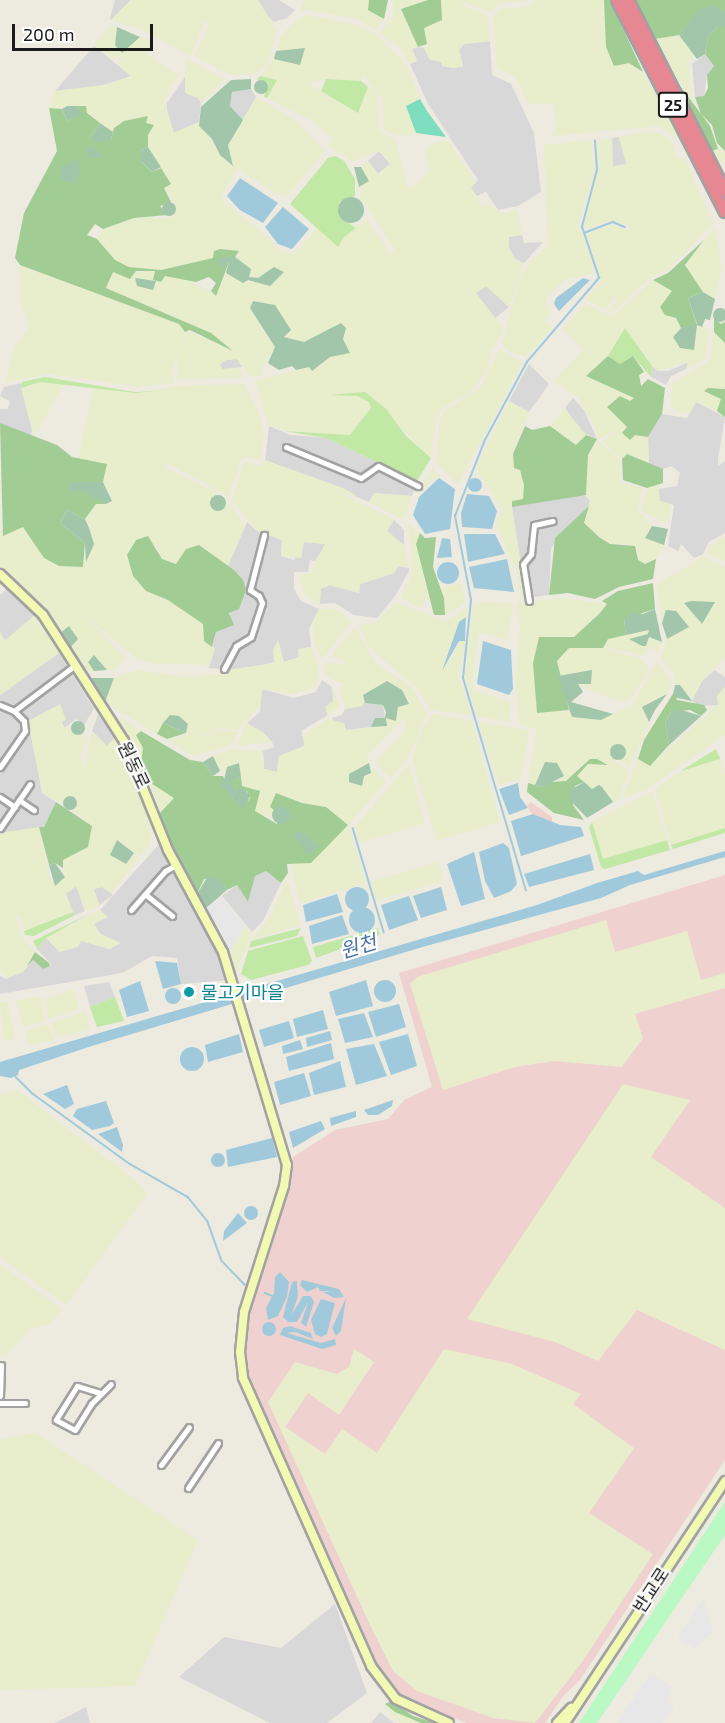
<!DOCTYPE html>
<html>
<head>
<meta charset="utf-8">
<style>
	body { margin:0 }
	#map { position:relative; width:725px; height:1723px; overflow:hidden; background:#edeae0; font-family:"Exo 2","Noto Sans KR",sans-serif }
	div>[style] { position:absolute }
	.residential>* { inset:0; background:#d9d8d8 }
	.commercial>* { inset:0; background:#efd2cf }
	.farmland>* { inset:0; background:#e8edcb }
	.grass>* { inset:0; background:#c2e8a5 }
	.forest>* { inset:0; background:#a1cd95 }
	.cemetery>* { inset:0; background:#a1c6a9 }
	.round { border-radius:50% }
	.park>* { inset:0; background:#bbf9c4 }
	.pitch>* { inset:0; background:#7dddbf }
	.parking>* { inset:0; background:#e7e7e7 }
	.water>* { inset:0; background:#a0cadb }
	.stream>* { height:1.5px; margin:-0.75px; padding:0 0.75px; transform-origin:0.75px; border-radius:0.75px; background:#a0cadb }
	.roads { filter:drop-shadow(2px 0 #a2a2a2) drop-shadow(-2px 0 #a2a2a2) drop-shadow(0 2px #a2a2a2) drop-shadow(0 -2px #a2a2a2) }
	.street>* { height:5px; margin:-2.5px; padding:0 2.5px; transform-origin:2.5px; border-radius:2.5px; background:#fff }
	.secondary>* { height:8px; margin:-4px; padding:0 4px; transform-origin:4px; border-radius:4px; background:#f1f9b2 }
	.highway>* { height:10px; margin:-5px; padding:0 5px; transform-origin:5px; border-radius:5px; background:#e68792 }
	.dots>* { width:16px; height:16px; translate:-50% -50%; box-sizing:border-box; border:3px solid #fff; border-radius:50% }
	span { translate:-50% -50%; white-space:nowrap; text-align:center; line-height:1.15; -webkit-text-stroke:4.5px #fff; paint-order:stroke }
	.shield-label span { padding:2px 4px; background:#fff; border:2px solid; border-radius:4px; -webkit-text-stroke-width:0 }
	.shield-label { font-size:16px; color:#1b1b1b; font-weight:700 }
	.street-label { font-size:18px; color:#1b1b1b }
	.culture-label { font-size:18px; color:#0d838f }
	.left { translate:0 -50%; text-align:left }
	.water-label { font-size:20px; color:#4873aa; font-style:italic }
	.scale { position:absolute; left:12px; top:24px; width:141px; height:27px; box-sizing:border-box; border:3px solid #1b1b1b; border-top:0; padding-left:8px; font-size:18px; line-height:21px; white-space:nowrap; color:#1b1b1b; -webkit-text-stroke:4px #fff; paint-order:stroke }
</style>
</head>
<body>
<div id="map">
	<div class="residential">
		<i style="clip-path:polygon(115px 0,131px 0,111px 20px,110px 18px)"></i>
		<i style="clip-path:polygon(258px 0,279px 0,295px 10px,287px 18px,274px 22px,262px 12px)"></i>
		<i style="clip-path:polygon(490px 41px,492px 75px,511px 84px,534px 133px,541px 192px,518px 206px,498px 210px,486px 192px,477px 196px,470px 187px,478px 180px,428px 104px,410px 64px,417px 61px,412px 49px,418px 47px,424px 48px,431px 60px,463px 66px,459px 50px,464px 44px)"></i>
		<i style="clip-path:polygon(94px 46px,131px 76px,104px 85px,55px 91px)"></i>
		<i style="clip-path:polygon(705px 54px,714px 66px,707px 75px,704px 96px,695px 97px,692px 64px)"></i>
		<i style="clip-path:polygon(185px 77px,185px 93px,198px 98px,201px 103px,199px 122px,174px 133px,167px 119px,167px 103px)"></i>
		<i style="clip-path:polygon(251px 89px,256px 97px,243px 120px,230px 106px,232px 92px)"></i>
		<i style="clip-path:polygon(619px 137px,627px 164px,612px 167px,612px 138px)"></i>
		<i style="clip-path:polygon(379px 151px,390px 164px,378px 174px,368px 161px)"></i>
		<i style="clip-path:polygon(522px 235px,524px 243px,543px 242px,524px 263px,515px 259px,509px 248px,509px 237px)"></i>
		<i style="clip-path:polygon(486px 286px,509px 307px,494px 319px,476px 293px)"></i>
		<i style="clip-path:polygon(237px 359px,242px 367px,222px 369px,220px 364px,224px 360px)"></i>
		<i style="clip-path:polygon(689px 362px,686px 369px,671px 376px,666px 385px,651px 377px,652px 366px,658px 371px,668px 371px)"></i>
		<i style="clip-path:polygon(529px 364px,549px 384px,529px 412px,509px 401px)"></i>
		<i style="clip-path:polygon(21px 383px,32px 429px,31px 436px,0 423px,0 409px,8px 409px,10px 401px,0 396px,4px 387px)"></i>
		<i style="clip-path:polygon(573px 398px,584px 410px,597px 439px,582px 432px,565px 408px)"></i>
		<i style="clip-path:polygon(696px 402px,725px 417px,718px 459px,718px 466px,725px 461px,725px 533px,709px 542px,703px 554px,694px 558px,681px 544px,678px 551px,668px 546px,674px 505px,660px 501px,658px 489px,677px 486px,680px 473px,672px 466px,660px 470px,649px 464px,648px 437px,662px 414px,687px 418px)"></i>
		<i style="clip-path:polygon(269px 426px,290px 435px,326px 438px,417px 481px,412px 496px,374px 493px,369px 502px,265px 460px)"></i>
		<i style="clip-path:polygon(583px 494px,590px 500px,589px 506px,551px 548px,549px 595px,526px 598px,512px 507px)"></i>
		<i style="clip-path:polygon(394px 520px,404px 530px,404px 545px,387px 531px)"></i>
		<i style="clip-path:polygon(247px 522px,257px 531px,282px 540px,281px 556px,294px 560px,303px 542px,326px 544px,315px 561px,310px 560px,308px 572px,294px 572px,294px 589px,301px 601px,319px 609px,309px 629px,311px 647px,298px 649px,299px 657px,284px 662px,278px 641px,274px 662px,238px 671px,209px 668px,216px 632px,230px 619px,234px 570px,228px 566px)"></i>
		<i style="clip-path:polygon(398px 566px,409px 568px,409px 571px,395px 596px,377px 618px,354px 615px,335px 603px,320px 604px,320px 589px,330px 585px,359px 593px,360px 584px,385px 576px)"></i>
		<i style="clip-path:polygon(8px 588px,35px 615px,5px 641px,0 632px,0 595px)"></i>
		<i style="clip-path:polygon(59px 653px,94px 709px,84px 725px,76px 719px,64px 728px,62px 721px,66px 720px,59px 704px,42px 793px,56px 802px,53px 810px,44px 827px,0 833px,0 695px)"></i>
		<i style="clip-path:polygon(715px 670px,725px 677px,725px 687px,717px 696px,718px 705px,699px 706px,692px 701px,702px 681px)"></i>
		<i style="clip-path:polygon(322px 680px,332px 687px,334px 702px,325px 707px,328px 715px,301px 731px,305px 746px,279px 756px,277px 772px,264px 769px,263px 751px,274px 747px,272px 742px,247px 723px,260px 712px,262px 689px,294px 698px,316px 692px)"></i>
		<i style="clip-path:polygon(365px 703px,383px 705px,385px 718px,375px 718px,371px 727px,346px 730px,344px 723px,333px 722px,332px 718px,342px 715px,345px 709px)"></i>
		<i style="clip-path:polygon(98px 714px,115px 737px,107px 746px,92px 731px)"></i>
		<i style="clip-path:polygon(162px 841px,167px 865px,162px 871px,174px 875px,199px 920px,209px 927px,229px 980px,181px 984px,177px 958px,152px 956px,122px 973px,0 994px,0 976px,6px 979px,23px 972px,33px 960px,43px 969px,52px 965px,37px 949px,46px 938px,60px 952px,81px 941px,110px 949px,94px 924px,102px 912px,100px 910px)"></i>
		<i style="clip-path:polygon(266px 871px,281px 883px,263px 921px,252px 932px,222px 896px,237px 885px,248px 902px,254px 876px)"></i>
		<i style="clip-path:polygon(76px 886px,85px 911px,73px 916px,66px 894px)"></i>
		<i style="clip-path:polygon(102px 887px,113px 895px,99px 905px,93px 889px)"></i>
		<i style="clip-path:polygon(109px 982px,115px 997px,90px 1007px,84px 986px)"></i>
		<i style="clip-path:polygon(335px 1604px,367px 1693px,327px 1723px,270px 1723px,179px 1677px,224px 1637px,281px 1648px)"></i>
		<i style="clip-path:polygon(86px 1707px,90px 1723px,55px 1723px)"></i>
		<i style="clip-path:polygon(380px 1712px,394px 1723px,371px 1723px)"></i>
	</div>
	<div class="commercial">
		<i style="clip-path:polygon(531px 802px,552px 817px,552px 822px,532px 814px,527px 806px)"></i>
		<i style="clip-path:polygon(725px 875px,725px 1460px,580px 1680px,564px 1695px,545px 1723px,467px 1723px,425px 1708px,394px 1690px,372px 1657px,251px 1380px,245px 1359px,248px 1321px,293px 1157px,335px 1130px,388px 1119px,404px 1100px,432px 1087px,399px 973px)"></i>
	</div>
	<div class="farmland">
		<i style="clip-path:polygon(131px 0,258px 0,277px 30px,268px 63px,255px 74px,230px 75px,194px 56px,209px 26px,205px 19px,191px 56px,138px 28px,111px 20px)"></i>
		<i style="clip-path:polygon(305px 0,369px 0,368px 10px,384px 19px,376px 30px,358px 19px,306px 10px,299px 12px)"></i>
		<i style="clip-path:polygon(393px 0,428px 0,401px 10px,418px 47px,412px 49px,417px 61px,410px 64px,401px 48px,380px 34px,393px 15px)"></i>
		<i style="clip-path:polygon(441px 0,529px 0,499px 4px,492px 12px,464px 3px,461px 5px,488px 15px,490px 41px,464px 44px,459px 50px,463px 67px,453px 68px,442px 66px,441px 60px,430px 60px,424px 48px,427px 44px,424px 28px,442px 20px)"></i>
		<i style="clip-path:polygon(536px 0,604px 0,606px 47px,643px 72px,679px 136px,677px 139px,660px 126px,551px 136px,556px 127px,554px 103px,528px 104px,516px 77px,497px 68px,493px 17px,500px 9px,526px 7px)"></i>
		<i style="clip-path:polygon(307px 15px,358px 25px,375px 34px,406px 64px,420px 99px,406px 106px,416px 133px,403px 137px,385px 131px,382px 98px,364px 76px,361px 81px,326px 79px,307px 83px,358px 113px,368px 87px,371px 88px,378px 96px,379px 131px,395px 140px,407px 187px,412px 188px,430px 172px,425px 151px,435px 142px,448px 141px,476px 183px,471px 187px,481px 206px,489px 204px,500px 214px,517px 210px,522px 235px,509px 237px,509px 248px,515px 259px,524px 263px,509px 307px,486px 286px,476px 293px,504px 329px,490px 353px,489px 367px,470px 393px,444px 407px,437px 416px,431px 458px,365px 392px,341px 397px,357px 396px,369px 402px,371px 408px,350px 435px,294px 432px,269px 426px,255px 381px,309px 367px,312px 371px,330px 357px,349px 353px,343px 339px,346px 328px,304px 342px,284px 337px,250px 308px,275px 347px,261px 368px,264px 375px,251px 378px,237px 359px,226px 360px,220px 364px,222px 369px,238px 368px,244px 378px,177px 379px,178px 353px,187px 331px,232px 350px,211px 333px,106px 288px,113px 272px,156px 271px,153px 280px,136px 279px,153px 290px,156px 281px,161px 282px,164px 276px,182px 277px,216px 295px,226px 273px,243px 283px,276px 278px,283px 272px,274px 268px,258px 278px,249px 277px,251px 269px,236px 260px,239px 251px,220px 249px,214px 251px,214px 258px,161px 270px,129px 267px,114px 260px,97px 239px,103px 229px,134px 218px,173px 218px,176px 204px,164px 188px,171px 184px,148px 147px,148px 135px,154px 125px,114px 128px,113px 132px,87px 112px,86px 106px,49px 108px,55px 91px,104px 85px,131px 76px,119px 64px,122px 58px,114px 56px,113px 59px,94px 46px,108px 27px,117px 27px,114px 33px,138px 41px,140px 37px,145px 38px,152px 42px,145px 53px,178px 75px,164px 99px,174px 133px,199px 122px,220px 155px,233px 165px,228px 145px,256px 97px,294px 119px,325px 151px,285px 198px,237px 169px,222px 195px,222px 201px,260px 230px,278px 249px,293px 255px,317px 228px,338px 247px,344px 237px,366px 218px,391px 255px,395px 250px,361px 197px,359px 187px,368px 181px,361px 167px,368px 161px,378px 174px,390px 165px,384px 154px,375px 151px,353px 162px,328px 146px,333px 138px,310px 120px,267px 98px,276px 80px,260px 76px,274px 59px,300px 65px,304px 48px,276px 51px,280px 37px,294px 22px)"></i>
		<i style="clip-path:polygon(679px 35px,694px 56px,689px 61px,692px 103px,655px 39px)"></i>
		<i style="clip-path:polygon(186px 59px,225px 79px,201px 103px,198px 98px,185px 93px)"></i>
		<i style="clip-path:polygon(647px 132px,659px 133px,672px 141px,677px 159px,684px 157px,713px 224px,667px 270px,652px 276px,612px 313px,606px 313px,617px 301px,615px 298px,604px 310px,586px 299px,601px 281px,587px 234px,607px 226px,614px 225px,627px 231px,630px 226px,611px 220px,584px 228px,599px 166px,597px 141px,612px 138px,613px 166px,626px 164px,619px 137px)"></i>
		<i style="clip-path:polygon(591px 140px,594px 171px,577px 228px,582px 232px,595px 273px,565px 279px,546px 298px,549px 315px,544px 320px,552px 328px,526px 356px,511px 353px,502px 344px,519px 281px,528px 265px,548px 245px,544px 145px)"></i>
		<i style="clip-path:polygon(718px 149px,725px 153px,725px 161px,718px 165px,711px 151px)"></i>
		<i style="clip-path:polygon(715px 227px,722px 269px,715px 299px,703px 292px,685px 265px)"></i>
		<i style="clip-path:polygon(20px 265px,179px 324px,185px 332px,172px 370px,174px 383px,139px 387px,49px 374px,5px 382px,15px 347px,30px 326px,20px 303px)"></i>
		<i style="clip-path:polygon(653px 280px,672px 291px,665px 315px,676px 318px,681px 328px,673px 337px,697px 325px,709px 330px,705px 360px,686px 369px,688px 362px,658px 371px,625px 329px,608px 356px,586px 375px,635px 398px,615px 415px,627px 427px,622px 433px,630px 439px,635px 435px,648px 437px,649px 464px,627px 454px,622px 459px,602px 441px,619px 431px,597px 439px,596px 427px,578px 397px,553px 381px,584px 350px,563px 329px,586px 304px,613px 317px)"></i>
		<i style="clip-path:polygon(714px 332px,725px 343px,725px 389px,708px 388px,723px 403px,717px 411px,696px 402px,689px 414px,678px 412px,671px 406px,672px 383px,709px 362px)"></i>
		<i style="clip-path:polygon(500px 349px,522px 363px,458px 484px,436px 462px,440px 422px,444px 412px,481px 387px)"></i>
		<i style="clip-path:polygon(40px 382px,64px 384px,34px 437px,21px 388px)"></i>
		<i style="clip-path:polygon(244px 384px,260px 416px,264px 433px,261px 460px,244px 457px,241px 460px,229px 497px,167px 463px,164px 467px,217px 493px,212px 500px,221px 510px,229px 503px,245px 526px,228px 566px,199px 545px,186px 549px,176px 564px,162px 559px,155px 544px,131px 562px,133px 576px,146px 591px,168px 600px,203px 624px,204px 641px,215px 648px,210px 665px,151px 663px,135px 658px,81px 612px,126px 658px,113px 671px,107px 670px,94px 655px,88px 662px,94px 671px,85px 672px,69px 649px,77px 644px,69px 627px,59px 634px,37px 603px,0 569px,0 529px,3px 536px,23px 527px,44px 558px,83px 567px,89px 550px,83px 522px,96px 504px,109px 504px,113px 498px,103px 482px,106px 464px,78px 458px,94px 386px,135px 393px,177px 386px)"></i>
		<i style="clip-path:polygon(509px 401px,529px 412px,515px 444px,524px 485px,523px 499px,512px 501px,512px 507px,526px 598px,521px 598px,516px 570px,496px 524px,503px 510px,476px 469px)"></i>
		<i style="clip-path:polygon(564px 408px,586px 435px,576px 445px,550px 426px)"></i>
		<i style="clip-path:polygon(599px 442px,620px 459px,620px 482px,643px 488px,637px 509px,652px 526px,646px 533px,664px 545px,656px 559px,646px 564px,638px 560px,630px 544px,610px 545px,584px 523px,590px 500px,586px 495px,588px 455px)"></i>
		<i style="clip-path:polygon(265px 460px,343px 488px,357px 496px,342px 494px,393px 519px,387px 531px,404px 545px,409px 568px,399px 566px,394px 573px,360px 584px,359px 593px,330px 585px,321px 589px,320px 604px,304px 595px,299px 575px,311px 573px,325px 544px,304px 542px,301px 558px,281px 556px,282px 540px,257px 530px,232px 501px,242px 466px,245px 462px,261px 466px)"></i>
		<i style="clip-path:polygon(433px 467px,438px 475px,419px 492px,420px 487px)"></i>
		<i style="clip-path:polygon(658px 483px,660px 501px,670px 504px,669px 520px,664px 522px,641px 511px,647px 488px)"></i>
		<i style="clip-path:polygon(374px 493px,412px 496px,403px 520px,369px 502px)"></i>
		<i style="clip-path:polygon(408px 524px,420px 533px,416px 544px,429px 598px,419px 608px,401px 597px,413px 572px)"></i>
		<i style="clip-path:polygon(725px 537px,725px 561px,707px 554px,711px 546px)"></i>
		<i style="clip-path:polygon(703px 557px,725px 567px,725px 657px,702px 681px,693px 699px,680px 685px,675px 685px,675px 675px,660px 659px,667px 639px,689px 627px,676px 611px,666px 610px,662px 623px,657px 584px)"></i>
		<i style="clip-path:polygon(461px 583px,465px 603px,445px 615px,441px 588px)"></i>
		<i style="clip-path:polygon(563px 598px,607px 604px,574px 638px,539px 637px,533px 663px,537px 696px,562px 713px,569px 710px,572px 717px,601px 720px,632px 705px,657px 662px,672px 682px,667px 694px,642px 707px,649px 722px,629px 768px,619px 760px,627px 749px,609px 756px,629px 771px,619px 799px,613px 802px,602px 787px,592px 789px,577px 776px,588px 764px,607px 766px,597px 759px,582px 764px,566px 781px,557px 781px,564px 776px,539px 773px,535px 785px,528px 783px,537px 730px,519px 723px,516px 681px,520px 624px,516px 609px,517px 603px)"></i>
		<i style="clip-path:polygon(396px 602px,445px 622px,468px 607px,467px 623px,466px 617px,459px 622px,443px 666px,451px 659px,460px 640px,465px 641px,459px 678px,471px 715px,430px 710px,418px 689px,369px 647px,359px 625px,376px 623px)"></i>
		<i style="clip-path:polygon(482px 602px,513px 603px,507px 640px,486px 633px,478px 634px,472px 683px,473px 690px,510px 702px,509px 722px,477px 716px,465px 676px,473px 606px)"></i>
		<i style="clip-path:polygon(319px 609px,335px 609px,352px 621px,322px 659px,314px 644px,313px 624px)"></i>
		<i style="clip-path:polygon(35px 615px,59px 653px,0 695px,0 632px,5px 640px)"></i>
		<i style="clip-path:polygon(355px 627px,376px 664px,411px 686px,427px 714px,409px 756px,391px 778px,375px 763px,404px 732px,405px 718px,366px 757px,369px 763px,349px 774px,362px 785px,364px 776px,369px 776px,373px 767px,386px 782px,348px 825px,366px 883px,300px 903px,291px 864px,348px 825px,326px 807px,301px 803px,284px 795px,270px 806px,274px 810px,270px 817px,254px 811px,242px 786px,238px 763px,227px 767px,223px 776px,213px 756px,229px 750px,263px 751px,264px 769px,277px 772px,279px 756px,304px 746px,303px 736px,328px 719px,344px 723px,346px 730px,387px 726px,385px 718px,406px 695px,402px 690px,386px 681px,364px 694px,363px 706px,345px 709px,340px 688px,343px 684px,325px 675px,324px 663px,349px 664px,332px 655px)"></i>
		<i style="clip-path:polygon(649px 630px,648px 634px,639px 636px,662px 642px,658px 652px,649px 648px,643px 656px,604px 646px,608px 639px)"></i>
		<i style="clip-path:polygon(278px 640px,284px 662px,299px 657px,298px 649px,311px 647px,317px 661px,319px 679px,313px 689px,293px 694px,263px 689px,259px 706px,238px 730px,218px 728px,206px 735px,189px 733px,206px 736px,220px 730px,238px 732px,231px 745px,193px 756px,167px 739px,185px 736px,188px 724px,170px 716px,157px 734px,105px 702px,114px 678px,136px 670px,187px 677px,220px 674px,227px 670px,274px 663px,273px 650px)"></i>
		<i style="clip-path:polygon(569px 648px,603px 648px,640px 658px,648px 667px,647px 674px,628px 702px,615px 700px,577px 684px,582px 681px,591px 684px,569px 675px,558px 676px,557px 661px)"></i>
		<i style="clip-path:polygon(332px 687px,340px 706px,328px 715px,325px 707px,333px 701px)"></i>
		<i style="clip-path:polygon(725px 687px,725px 735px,647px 789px,622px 799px,638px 759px,650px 766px,718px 705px,717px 696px)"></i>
		<i style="clip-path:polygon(60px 704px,66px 720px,62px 721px,64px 727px,85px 735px,88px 741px,81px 756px,84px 772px,92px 731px,107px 746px,115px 737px,131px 763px,150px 811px,150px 844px,140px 856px,117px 840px,126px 864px,134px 855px,139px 858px,111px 893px,102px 887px,94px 889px,99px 905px,93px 909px,85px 911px,76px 886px,66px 894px,73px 912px,65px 917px,24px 931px,19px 913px,16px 916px,22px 938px,35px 952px,23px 972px,8px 977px,0 970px,0 833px,39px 827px,50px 881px,58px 882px,65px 877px,63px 860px,92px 826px,74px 811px,78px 797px,66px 797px,61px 803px,42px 793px,28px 721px)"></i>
		<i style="clip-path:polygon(433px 714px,472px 721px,500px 822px,437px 841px,412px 759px,423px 728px)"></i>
		<i style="clip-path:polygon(119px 717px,141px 731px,136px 735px,143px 748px,141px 761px,117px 720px)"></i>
		<i style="clip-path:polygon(478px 722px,529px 730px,521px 778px,499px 785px)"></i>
		<i style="clip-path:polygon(247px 723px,264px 733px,272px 742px,237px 746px)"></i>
		<i style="clip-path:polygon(720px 759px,725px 775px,725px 828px,671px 845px,655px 789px,681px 771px)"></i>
		<i style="clip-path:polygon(409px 764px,425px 823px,359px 843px,355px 827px)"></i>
		<i style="clip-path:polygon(152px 780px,175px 798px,160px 813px,149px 782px)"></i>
		<i style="clip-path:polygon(652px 792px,667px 840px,602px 859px,592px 822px)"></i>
		<i style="clip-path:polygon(438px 862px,442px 881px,376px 901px,371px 882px)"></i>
		<i style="clip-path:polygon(287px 880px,300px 925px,251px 940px,268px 920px)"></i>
		<i style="clip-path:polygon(100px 910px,108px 917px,94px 924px,99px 933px,121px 943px,110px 949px,81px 941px,78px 947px,60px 952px,46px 938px)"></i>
		<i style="clip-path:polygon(606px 920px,615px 952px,687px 931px,701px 980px,725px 973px,725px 988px,635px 1014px,643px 1038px,622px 1067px,554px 1061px,515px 1067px,443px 1090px,410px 984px,417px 977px)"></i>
		<i style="clip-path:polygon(245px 926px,252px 932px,236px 972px,230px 951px)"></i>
		<i style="clip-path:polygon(73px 989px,79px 1009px,49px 1019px,44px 999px)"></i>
		<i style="clip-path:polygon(40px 997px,46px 1021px,23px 1027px,16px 1000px)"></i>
		<i style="clip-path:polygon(0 1002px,7px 1002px,15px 1038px,4px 1041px)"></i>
		<i style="clip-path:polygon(85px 1011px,90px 1029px,55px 1038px,52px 1023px)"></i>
		<i style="clip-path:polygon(48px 1024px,54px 1040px,29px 1045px,25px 1031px)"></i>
		<i style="clip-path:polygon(623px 1084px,690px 1100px,651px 1157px,725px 1208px,725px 1350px,637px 1310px,598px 1361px,555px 1342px,467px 1319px)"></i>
		<i style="clip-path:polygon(17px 1090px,136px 1181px,147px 1194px,66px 1305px,0 1257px,0 1095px)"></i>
		<i style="clip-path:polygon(0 1264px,62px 1309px,50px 1324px,31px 1328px,7px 1355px,0 1357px)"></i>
		<i style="clip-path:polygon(354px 1349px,374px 1362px,339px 1415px,308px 1393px,285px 1427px,325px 1454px,342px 1429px,377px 1453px,444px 1349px,512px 1364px,581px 1394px,573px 1404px,634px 1448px,589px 1513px,653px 1554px,582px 1662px,535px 1723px,493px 1718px,417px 1691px,393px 1671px,370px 1625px,268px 1402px,295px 1362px,337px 1374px,349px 1367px)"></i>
		<i style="clip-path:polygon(36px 1433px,198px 1540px,135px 1686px,0 1690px,0 1439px)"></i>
		<i style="clip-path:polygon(388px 1708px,402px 1714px,421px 1723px,401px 1723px,391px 1717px)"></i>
	</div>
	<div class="grass">
		<i style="clip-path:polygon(260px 76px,277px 80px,267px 98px,264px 97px,268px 83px,257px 79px)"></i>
		<i style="clip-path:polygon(326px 79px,361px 81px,368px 87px,358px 113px,321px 91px)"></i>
		<i style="clip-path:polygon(336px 156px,344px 161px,355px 179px,355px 196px,339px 202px,341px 218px,356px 228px,344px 237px,338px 247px,290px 204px,328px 158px)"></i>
		<i style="clip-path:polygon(625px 328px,652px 366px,651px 377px,633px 356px,620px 364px,608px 356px)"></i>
		<i style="clip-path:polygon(45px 377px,135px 392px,156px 391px,135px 393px,40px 382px,21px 388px,22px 382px)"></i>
		<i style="clip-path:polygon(365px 392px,386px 409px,406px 436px,431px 458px,417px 481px,326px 438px,284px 431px,350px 435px,371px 408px,369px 402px,357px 396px,328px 395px)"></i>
		<i style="clip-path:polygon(716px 749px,720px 759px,681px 771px)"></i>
		<i style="clip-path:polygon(592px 822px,603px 859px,667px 840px,670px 850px,605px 869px,601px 867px,589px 827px)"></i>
		<i style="clip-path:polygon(725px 828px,725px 833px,673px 849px,671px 845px)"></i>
		<i style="clip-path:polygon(73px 912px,73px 916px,34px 936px,25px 935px,24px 931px)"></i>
		<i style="clip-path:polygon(89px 914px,46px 938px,37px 949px,33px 941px)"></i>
		<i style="clip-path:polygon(301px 928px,297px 936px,249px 948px,251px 941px)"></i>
		<i style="clip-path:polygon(378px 928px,380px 935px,316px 958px,313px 947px)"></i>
		<i style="clip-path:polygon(303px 936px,312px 961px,308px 965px,251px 980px,241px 974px,248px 951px)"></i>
		<i style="clip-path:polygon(115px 997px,124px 1021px,97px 1027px,90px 1007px)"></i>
	</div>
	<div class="forest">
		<i style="clip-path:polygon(369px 0,388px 0,384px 19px,368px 10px)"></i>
		<i style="clip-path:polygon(428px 0,441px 0,442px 20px,424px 28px,427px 44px,418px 47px,401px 9px)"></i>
		<i style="clip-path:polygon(604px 0,610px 0,643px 72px,629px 63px,614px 66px,606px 47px)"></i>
		<i style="clip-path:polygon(634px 0,725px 0,725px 12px,699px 10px,679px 35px,655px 39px)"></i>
		<i style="clip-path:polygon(718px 27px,725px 27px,725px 151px,717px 143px,712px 125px,701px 114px,695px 97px,704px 96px,708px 88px,707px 75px,714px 66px,705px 54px,708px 36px)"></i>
		<i style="clip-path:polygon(675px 79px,710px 126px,718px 149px,711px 151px)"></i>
		<i style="clip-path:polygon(77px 106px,86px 106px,87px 113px,100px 123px,90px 138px,111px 139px,114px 128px,124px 121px,148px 116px,146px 123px,154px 125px,148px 135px,148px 147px,141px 151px,141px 161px,152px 172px,161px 168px,171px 184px,164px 188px,171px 202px,160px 206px,167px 215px,134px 218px,103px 229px,95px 224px,87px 235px,97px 239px,115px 260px,129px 267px,161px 270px,213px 258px,214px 251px,220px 249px,239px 251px,235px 257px,220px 257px,229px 262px,216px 296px,211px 291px,216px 283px,209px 277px,196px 282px,165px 276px,161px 282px,153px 280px,155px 271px,136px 271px,130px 279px,113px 272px,106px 288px,211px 333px,233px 351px,190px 330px,185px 332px,179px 324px,20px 265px,15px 258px,24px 213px,57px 151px,49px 108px,62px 109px,67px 121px,81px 113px)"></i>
		<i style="clip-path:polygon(704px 240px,685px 265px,703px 292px,688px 298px,697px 325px,681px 328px,676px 318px,665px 315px,660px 307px,672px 291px,653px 280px,668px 273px)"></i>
		<i style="clip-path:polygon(714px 318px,721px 324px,725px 322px,725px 343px,714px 332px)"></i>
		<i style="clip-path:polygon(608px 356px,620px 364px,633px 356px,644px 372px,639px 375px,641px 386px,648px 379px,665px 388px,662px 414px,648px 437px,635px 435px,630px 440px,622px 433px,627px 427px,607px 407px,620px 396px,630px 401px,634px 398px,586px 376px)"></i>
		<i style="clip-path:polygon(708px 388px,725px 389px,725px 417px,717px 411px,721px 399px,704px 391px)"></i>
		<i style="clip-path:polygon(0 423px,57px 445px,72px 457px,107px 464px,103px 482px,71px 482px,106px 504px,96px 504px,85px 519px,67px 510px,60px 523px,85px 543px,83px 567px,59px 566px,44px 558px,23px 527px,3px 536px)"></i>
		<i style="clip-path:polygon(525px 426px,532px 430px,550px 426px,576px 445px,586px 435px,597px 439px,588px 455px,586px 495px,512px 507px,512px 501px,523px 499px,524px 485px,520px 470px,514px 468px,513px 454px)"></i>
		<i style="clip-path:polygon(627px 454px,663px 469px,663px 483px,647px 488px,623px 480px,622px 459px)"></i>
		<i style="clip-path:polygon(589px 506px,584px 523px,599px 537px,610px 544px,635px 546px,638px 560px,645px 564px,656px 559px,653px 579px,619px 587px,595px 599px,568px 593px,549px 595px,555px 538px)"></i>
		<i style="clip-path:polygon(420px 533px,425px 538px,436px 537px,433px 567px,444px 598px,445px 615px,434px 615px,416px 544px)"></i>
		<i style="clip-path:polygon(148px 536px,162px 559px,176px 564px,186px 549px,199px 545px,234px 570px,243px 580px,246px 590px,239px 609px,229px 613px,234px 625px,216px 632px,212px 647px,204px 641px,203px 624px,168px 600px,146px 591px,133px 576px,127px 555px,136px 540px)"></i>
		<i style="clip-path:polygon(653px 583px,655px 609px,624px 619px,626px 635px,608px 639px,603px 648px,569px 648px,557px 661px,569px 710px,537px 713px,533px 663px,539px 637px,574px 637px,599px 614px,607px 604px,602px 601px,618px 591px)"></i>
		<i style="clip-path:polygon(674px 692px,677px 700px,704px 705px,707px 710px,701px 716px,690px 710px,671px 712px,665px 723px,669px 745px,650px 766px,638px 759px,644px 740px)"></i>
		<i style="clip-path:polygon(163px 723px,186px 733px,167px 739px,157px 734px)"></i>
		<i style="clip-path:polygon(141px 731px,190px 760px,203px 762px,213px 776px,223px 776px,233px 799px,247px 803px,250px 798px,247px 791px,236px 790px,229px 782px,241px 777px,242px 786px,260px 791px,255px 811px,277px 824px,283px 806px,274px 810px,270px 807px,276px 793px,302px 803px,326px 807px,348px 825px,311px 863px,287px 864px,288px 873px,281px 883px,266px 871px,255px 876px,248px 902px,237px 885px,227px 890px,219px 880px,204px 879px,197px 894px,173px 851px,160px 813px,174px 798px,149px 782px,141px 761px,143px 748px,136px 735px)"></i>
		<i style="clip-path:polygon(590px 759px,597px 759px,608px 765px,588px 764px,577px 776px,584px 782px,575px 786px,573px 805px,584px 820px,554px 813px,527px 792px,528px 783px,542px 787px,549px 782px,566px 781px)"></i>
		<i style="clip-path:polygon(56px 802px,92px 826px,88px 847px,63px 860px,63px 868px,55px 863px,49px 865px,39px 827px,44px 827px)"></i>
		<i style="clip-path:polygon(35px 952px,49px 963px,50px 966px,43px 969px,33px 960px,27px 966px)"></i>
		<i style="clip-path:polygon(391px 1701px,413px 1716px,435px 1723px,421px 1723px,395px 1712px,385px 1704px)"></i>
	</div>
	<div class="cemetery">
		<i style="clip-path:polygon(713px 5px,725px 12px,725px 27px,718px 27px,708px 36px,705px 54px,697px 59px,679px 35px,698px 10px)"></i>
		<i style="clip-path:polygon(117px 27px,140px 37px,122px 53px,115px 45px)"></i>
		<i style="clip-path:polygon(305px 48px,300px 65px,274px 59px,276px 51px)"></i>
		<i style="clip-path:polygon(251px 79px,251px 89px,232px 92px,230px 106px,243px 120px,228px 145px,233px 166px,220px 155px,212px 139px,199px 126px,201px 107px,231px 80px)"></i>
		<i class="round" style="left:254px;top:80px;width:14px;height:14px"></i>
		<i style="clip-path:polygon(67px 106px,77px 106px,82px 114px,67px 121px,62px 109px)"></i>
		<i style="clip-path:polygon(100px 123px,113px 132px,111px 139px,99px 143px,90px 138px)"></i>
		<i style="clip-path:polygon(92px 147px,99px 152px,104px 158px,87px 158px,86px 148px)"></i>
		<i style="clip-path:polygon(148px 147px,161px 167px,152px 172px,141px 161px,141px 151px)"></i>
		<i style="clip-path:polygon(78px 159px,80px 171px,76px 182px,65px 182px,60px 176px,61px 167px)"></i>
		<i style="clip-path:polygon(354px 167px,361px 167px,369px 181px,359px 187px)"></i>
		<i class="round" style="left:338px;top:197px;width:26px;height:26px"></i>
		<i class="round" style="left:162px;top:202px;width:14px;height:14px"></i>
		<i style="clip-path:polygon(220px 257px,235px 257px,251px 269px,249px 277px,258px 278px,274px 267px,284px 272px,270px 286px,248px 280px,243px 283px,226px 273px,229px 262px,222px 268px,216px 261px)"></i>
		<i style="clip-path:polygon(135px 278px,156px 281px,153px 290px,137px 286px)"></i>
		<i style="clip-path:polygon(703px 292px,715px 299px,710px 320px,705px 319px,702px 327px,697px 325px,694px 350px,680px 348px,673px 337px,681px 328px,697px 324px,688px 298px)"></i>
		<i style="clip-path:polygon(253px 301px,275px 305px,291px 330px,284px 337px,304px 342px,341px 323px,346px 328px,343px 339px,350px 353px,330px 357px,312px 371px,309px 367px,296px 370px,292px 366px,279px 370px,268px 363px,275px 347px,250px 308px)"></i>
		<i class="round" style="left:713px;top:308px;width:14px;height:14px"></i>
		<i style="clip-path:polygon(71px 482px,103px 482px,112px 501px,106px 504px,83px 491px,72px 492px,66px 488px)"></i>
		<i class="round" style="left:210px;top:495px;width:16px;height:16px"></i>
		<i style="clip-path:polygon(67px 510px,85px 519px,89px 528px,94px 544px,86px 562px,85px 543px,60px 523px)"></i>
		<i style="clip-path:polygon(652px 526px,668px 529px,664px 545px,645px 538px)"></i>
		<i style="clip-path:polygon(691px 601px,715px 602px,702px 624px,684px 603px)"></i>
		<i style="clip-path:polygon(655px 609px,662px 642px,649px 637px,646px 646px,642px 646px,629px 639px,648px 634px,649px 630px,626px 635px,624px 619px,631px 612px,643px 614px)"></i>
		<i style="clip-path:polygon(666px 610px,676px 611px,689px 627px,667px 639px,662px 623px)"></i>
		<i style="clip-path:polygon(69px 626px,78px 639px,69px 649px,59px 634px)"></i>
		<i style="clip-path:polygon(94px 655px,107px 670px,94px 671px,88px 662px)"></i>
		<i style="clip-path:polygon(592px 670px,591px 684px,578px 684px,583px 692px,571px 702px,613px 714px,601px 720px,572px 717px,558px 676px)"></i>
		<i style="clip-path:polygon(90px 678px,114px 678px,105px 702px,89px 681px)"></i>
		<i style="clip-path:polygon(387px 681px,402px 690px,409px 704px,398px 707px,396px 721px,386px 718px,387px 726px,371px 727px,375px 718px,385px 718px,386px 712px,383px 705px,365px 703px,363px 695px)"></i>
		<i style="clip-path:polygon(675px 685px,680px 685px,692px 701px,673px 697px)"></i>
		<i style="clip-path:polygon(667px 694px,655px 710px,649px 722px,642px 707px)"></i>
		<i style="clip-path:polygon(678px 709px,701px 716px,669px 745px,665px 723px,671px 712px)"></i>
		<i style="clip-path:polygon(170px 715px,179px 716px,188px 724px,186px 733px,163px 723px)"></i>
		<i class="round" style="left:71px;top:721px;width:14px;height:14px"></i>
		<i class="round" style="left:610px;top:744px;width:16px;height:16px"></i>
		<i style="clip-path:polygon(213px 756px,220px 771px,213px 776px,203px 762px)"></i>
		<i style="clip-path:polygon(545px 762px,557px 763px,564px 776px,542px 787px,535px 785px)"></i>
		<i style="clip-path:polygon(239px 763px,241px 777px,230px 782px,236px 790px,243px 788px,250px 795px,246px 807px,241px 808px,219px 782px,224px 780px,227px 767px)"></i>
		<i style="clip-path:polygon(369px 763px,371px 773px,364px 776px,362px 786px,349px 782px,349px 774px)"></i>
		<i style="clip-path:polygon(584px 782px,592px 789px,599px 785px,602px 787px,613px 802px,587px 818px,569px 799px,570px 790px)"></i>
		<i class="round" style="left:63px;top:796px;width:14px;height:14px"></i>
		<i class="round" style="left:272px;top:806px;width:18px;height:18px"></i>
		<i style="clip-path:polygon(297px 832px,302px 832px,320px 847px,307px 854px,294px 836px)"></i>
		<i style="clip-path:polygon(117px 840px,134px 853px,126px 864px,110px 855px)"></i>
		<i style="clip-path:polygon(55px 863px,65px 877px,55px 886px,49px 865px)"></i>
		<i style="clip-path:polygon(208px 876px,220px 880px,227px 890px,205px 909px,197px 894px)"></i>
	</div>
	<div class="park">
		<i style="clip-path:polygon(725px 1502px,725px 1535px,597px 1723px,579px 1723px)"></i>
	</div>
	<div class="pitch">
		<i style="clip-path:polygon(420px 99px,427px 111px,446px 137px,416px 133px,406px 106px)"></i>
	</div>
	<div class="parking">
		<i style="clip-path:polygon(221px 896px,245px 926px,230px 951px,220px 928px,205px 909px)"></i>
		<i style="clip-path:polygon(703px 1598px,713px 1632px,694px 1649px,678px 1637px)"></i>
		<i style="clip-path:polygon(650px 1674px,672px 1687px,667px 1701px,674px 1706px,662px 1723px,620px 1723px,618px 1721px)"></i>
	</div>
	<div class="water">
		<i style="clip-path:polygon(240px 178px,278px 203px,263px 223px,240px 210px,227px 196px)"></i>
		<i style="clip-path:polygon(283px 207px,309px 229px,292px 249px,278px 244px,265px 227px)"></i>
		<i style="clip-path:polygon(583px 278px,590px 280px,559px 311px,554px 304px,556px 298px)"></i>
		<i style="clip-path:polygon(439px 478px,455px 489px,450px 529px,425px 534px,413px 515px,419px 497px)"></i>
		<i class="round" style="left:468px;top:478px;width:14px;height:14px"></i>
		<i style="clip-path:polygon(467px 494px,489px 496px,497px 511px,492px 529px,462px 527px,461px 513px)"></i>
		<i style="clip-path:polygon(464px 534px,495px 534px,505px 554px,468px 562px)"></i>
		<i style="clip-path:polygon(442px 538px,450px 539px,452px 557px,437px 558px)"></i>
		<i style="clip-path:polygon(507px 559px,514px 592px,474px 588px,469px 567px)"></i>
		<i class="round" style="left:437px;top:562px;width:22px;height:22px"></i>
		<i style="clip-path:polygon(466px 617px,465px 641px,459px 641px,442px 671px,459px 622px)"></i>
		<i style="clip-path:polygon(483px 641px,511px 650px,513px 689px,509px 695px,477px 684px)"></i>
		<i style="clip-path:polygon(518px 783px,520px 797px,528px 808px,509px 815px,499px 789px)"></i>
		<i style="clip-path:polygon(533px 814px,560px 825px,581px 827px,584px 836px,521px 856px,511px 821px)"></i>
		<i style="clip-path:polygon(503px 843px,509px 848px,517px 884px,511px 891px,494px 898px,485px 881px,479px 852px)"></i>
		<i style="clip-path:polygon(725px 851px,725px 857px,630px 885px,601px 898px,426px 946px,95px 1045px,19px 1070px,18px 1075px,11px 1078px,0 1076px,0 1062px,537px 905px,597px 883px,638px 871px,644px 875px)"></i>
		<i style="clip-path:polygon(474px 852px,485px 899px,461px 906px,447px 864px)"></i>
		<i style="clip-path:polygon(590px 854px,594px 870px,529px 887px,524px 874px)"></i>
		<i class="round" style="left:345px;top:887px;width:24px;height:24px"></i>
		<i style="clip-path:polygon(441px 887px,447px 910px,421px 918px,413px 896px)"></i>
		<i style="clip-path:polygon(337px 894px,343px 912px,306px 922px,303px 905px)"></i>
		<i style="clip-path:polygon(409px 896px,418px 920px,389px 930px,381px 905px)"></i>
		<i class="round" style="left:349px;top:907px;width:26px;height:26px"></i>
		<i style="clip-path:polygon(342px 915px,349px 934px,312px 944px,309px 926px)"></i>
		<i style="clip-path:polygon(155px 961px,177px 963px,181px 984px,163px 989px)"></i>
		<i class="round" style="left:374px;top:980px;width:22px;height:22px"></i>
		<i style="clip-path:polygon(366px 980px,373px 1006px,336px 1016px,329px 992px)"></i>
		<i style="clip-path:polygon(140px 981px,149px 1011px,127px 1017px,119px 990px)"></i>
		<i class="round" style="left:165px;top:988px;width:16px;height:16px"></i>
		<i style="clip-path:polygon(399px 1004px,406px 1027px,376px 1037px,368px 1012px)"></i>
		<i style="clip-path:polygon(323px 1010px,328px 1029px,297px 1037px,293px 1019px)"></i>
		<i style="clip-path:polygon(364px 1013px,373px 1037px,345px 1043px,338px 1019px)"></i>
		<i style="clip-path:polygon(289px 1021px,294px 1038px,264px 1047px,259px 1030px)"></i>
		<i style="clip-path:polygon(330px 1031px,332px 1040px,307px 1047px,306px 1038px)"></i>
		<i style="clip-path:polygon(239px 1034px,243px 1052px,208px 1062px,205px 1045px)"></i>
		<i style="clip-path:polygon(408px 1034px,417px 1066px,391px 1075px,379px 1042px)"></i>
		<i style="clip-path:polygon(300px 1040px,303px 1049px,283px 1054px,282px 1046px)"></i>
		<i style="clip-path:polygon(331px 1043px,334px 1059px,289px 1071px,286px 1057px)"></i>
		<i style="clip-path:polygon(374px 1044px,387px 1076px,356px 1085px,346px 1049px)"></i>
		<i class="round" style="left:180px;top:1047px;width:24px;height:24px"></i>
		<i style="clip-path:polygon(340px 1061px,346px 1087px,314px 1095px,309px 1073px)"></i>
		<i style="clip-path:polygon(304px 1073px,311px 1096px,280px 1105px,274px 1082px)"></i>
		<i style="clip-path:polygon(67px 1085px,74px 1104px,65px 1109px,43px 1094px)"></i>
		<i style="clip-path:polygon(393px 1100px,392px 1106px,378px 1115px,368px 1115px,364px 1110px)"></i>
		<i style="clip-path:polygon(106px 1101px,114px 1123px,110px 1126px,92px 1130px,73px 1116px,77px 1109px)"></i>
		<i style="clip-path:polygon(356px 1111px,356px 1117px,331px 1126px,330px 1118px)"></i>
		<i style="clip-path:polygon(321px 1121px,325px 1129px,293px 1148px,289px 1132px)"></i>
		<i style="clip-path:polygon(117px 1127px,123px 1145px,122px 1152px,98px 1134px)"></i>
		<i style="clip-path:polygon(272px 1138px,277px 1157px,228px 1167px,226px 1150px)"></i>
		<i class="round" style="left:211px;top:1153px;width:14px;height:14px"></i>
		<i class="round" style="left:244px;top:1206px;width:14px;height:14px"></i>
		<i style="clip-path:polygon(238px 1213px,247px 1223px,223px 1241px,224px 1231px)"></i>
		<i style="clip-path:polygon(280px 1272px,289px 1282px,287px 1297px,278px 1316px,268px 1320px,266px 1308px,274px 1293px,275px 1277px)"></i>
		<i style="clip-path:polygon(302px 1280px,339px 1289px,344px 1297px,334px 1298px,323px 1292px,336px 1292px,320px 1291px,318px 1287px,307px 1292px,300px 1285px)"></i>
		<i style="clip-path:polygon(297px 1281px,298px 1296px,292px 1314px,303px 1296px,311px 1296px,314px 1302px,306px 1327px,301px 1323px,308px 1302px,297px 1322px,288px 1322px,283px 1317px,292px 1282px)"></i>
		<i style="clip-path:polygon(346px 1298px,341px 1331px,336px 1336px,332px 1328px)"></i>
		<i style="clip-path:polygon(321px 1299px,335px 1303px,327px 1334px,321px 1337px,315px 1334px,311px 1320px)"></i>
		<i class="round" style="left:262px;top:1322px;width:14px;height:14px"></i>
		<i style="clip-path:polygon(290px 1326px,311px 1333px,313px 1339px,295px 1332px,287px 1333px,321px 1343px,335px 1339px,336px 1345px,322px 1349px,280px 1335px,283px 1328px)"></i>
	</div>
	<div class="stream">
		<i style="left:584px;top:233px;width:31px;rotate:-21deg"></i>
		<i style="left:613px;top:222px;width:13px;rotate:23deg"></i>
		<i style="left:353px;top:828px;width:109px;rotate:73.4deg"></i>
		<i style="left:526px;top:891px;width:222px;rotate:-106.5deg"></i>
		<i style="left:463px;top:678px;width:78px;rotate:-84.1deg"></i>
		<i style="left:471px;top:600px;width:86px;rotate:-100.8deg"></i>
		<i style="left:455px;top:516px;width:82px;rotate:-68.5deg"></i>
		<i style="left:485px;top:440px;width:89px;rotate:-61.7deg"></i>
		<i style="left:527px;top:362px;width:111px;rotate:-49.4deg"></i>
		<i style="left:599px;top:278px;width:54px;rotate:-108.4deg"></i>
		<i style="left:582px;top:227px;width:59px;rotate:-75.3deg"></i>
		<i style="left:597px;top:170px;width:29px;rotate:-94deg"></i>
		<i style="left:16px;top:1077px;width:23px;rotate:45deg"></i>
		<i style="left:32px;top:1093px;width:121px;rotate:35.9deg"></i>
		<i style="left:130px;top:1164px;width:67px;rotate:29.6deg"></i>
		<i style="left:188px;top:1197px;width:32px;rotate:51deg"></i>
		<i style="left:208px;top:1222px;width:41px;rotate:70.3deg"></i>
		<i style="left:222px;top:1261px;width:33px;rotate:46deg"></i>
		<i style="left:265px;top:1293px;width:9px;rotate:21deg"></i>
	</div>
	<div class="roads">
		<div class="street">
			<i style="left:286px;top:447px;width:81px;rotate:22.5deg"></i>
			<i style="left:361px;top:478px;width:21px;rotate:-35deg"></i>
			<i style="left:378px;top:466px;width:45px;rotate:26.6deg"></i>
			<i style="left:529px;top:601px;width:37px;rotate:-99deg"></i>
			<i style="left:523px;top:564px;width:13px;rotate:-51deg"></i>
			<i style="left:531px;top:554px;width:29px;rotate:-84deg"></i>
			<i style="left:534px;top:525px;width:19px;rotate:-12deg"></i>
			<i style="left:224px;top:669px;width:26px;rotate:-62deg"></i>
			<i style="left:236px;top:646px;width:17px;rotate:-31deg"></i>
			<i style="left:251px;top:637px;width:36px;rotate:-72deg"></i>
			<i style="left:262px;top:603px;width:8px;rotate:-113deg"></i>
			<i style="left:259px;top:596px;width:11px;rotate:-146deg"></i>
			<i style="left:250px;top:590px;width:57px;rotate:-75.7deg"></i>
			<i style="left:0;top:705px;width:15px;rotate:23deg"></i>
			<i style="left:14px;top:711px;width:75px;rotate:-36.9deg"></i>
			<i style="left:0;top:767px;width:44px;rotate:-55.2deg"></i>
			<i style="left:25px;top:731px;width:10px;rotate:-96deg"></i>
			<i style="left:24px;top:721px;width:14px;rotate:-135deg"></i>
			<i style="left:0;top:797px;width:18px;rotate:34deg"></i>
			<i style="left:19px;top:800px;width:18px;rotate:34deg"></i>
			<i style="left:0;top:828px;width:53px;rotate:-55.7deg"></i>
			<i style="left:145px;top:894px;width:35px;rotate:39deg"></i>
			<i style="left:131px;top:910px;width:52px;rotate:-48.9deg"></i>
			<i style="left:165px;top:871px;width:13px;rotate:-29deg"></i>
			<i style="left:100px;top:1393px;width:24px;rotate:-163deg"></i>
			<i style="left:77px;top:1386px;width:40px;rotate:122deg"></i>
			<i style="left:56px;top:1420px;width:21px;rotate:28deg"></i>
			<i style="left:75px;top:1430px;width:31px;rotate:-58deg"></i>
			<i style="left:91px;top:1404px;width:28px;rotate:-45deg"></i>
			<i style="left:0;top:1396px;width:31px;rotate:-88deg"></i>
			<i style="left:0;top:1403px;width:25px"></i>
			<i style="left:161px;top:1465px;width:47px;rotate:-53.6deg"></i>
			<i style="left:188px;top:1488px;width:54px;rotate:-56.3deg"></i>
		</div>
		<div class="secondary">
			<i style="left:0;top:574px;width:59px;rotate:43.6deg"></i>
			<i style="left:43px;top:615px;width:150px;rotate:57.3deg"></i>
			<i style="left:124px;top:741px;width:118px;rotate:68deg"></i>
			<i style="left:168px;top:850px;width:116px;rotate:61.7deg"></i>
			<i style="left:223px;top:952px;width:222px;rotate:73.3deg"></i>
			<i style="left:287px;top:1165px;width:21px;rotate:98deg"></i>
			<i style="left:284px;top:1186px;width:132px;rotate:107.6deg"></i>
			<i style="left:244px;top:1312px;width:40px;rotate:95.7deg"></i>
			<i style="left:240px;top:1352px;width:26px;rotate:83deg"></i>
			<i style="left:243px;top:1378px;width:315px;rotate:66deg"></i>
			<i style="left:371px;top:1666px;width:41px;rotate:52.9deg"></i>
			<i style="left:396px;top:1699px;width:58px;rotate:24.4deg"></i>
			<i style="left:557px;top:1723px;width:21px;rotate:-47deg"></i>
			<i style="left:565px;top:1723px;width:290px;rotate:-56.5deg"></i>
		</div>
		<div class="highway">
			<i style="left:617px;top:0;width:238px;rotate:63deg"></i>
			<i style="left:628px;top:0;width:214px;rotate:63.1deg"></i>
		</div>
	</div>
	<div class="dots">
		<i style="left:189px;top:992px;background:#0f9aa8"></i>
	</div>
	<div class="shield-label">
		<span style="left:673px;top:105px">25</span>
	</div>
	<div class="street-label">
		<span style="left:134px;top:765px;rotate:65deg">원동로</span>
		<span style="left:651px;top:1590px;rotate:-57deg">반교로</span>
	</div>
	<div class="culture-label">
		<span class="left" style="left:201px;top:992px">물고기마을</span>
	</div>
	<div class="water-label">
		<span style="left:358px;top:946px;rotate:-17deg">원천</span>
	</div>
	<div class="scale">200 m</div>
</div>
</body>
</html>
